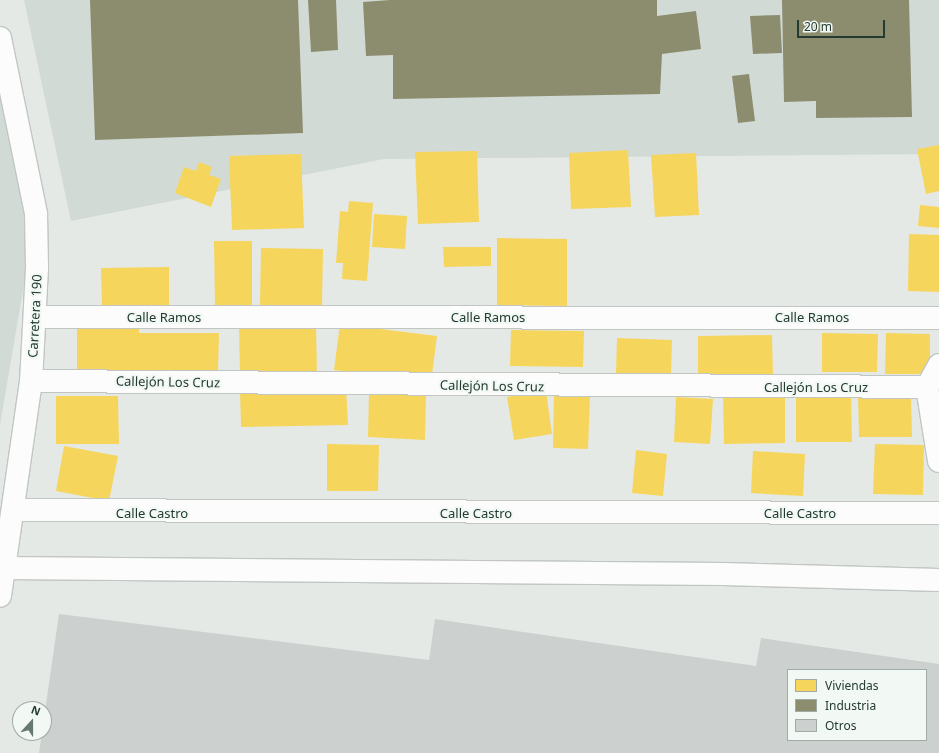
<!DOCTYPE html>
<html>
<head>
<meta charset="utf-8">
<style>
	body { margin:0 }
	#map { position:relative; width:939px; height:753px; overflow:hidden; background:#e4e9e6; font-family:"Noto Sans",sans-serif }
	div>[style] { position:absolute }
	.built>* { inset:0; background:#d2dad5 }
	.homes>* { inset:0; background:#f6d55c }
	.industry>* { inset:0; background:#8c8c6e }
	.building>* { inset:0; background:#ccd0ce }
	.roads { filter:drop-shadow(1px 0 #c1c6c3) drop-shadow(-1px 0 #c1c6c3) drop-shadow(0 1px #c1c6c3) drop-shadow(0 -1px #c1c6c3) }
	.minor>* { height:22px; margin:-11px; padding:0 11px; transform-origin:11px; border-radius:11px; background:#fbfcfb }
	span { translate:-50% -50%; white-space:nowrap; text-align:center; line-height:1.15; -webkit-text-stroke:4px #f2f8f4; paint-order:stroke }
	.street-label { font-size:13px; color:#233b31 }
	.legend { position:absolute; left:787px; top:669px; width:140px; height:72px; box-sizing:border-box; background:#f2f8f4; border:1px solid #9faca6; margin:0; padding:5px 7px; list-style:none; font-size:12px; color:#233b31 }
	.legend li { display:flex; align-items:center; gap:8px; height:20px }
	.legend b { width:20px; border:1px solid #9faca6 }
	.north { position:absolute; left:12px; top:701px; width:40px; height:40px; box-sizing:border-box; background:#f2f8f4; border:1px solid #9faca6; border-radius:50%; rotate:21deg; font-size:11px; font-weight:700; line-height:16px; text-align:center; color:#233b31 }
	.north::after { content:''; display:block; margin:auto; width:14px; height:18px; background:#677870; clip-path:polygon(50% 0,100% 100%,50% 72%,0 100%) }
	.scale { position:absolute; left:797px; top:20px; width:88px; height:18px; box-sizing:border-box; border:2px solid #233b31; border-top:0; padding-left:5px; font-size:12px; line-height:14px; white-space:nowrap; color:#233b31; -webkit-text-stroke:3px #f2f8f4; paint-order:stroke }
</style>
</head>
<body>
<div id="map">
	<div class="built">
		<i style="clip-path:polygon(24px 0,939px 0,939px 154px,384px 159px,71px 221px)"></i>
		<i style="clip-path:polygon(0 38px,36px 214px,0 425px)"></i>
	</div>
	<div class="homes">
		<i style="clip-path:polygon(939px 145px,939px 191px,926px 194px,917px 149px)"></i>
		<i style="clip-path:polygon(628px 150px,631px 207px,571px 209px,569px 153px)"></i>
		<i style="clip-path:polygon(477px 151px,479px 222px,418px 224px,415px 152px)"></i>
		<i style="clip-path:polygon(696px 153px,699px 215px,655px 217px,651px 155px)"></i>
		<i style="clip-path:polygon(301px 154px,304px 228px,232px 230px,229px 156px)"></i>
		<i style="clip-path:polygon(199px 162px,212px 167px,209px 175px,221px 179px,211px 207px,175px 193px,184px 167px,196px 171px)"></i>
		<i style="clip-path:polygon(349px 201px,373px 203px,367px 281px,342px 279px,343px 263px,336px 263px,340px 211px,348px 212px)"></i>
		<i style="clip-path:polygon(920px 205px,939px 207px,939px 228px,918px 226px)"></i>
		<i style="clip-path:polygon(374px 214px,407px 216px,405px 249px,372px 247px)"></i>
		<i style="clip-path:polygon(909px 234px,939px 235px,939px 292px,908px 291px)"></i>
		<i style="clip-path:polygon(497px 238px,567px 239px,567px 306px,497px 305px)"></i>
		<i style="clip-path:polygon(214px 241px,252px 241px,252px 308px,215px 309px)"></i>
		<i style="clip-path:polygon(443px 247px,491px 247px,491px 266px,444px 267px)"></i>
		<i style="clip-path:polygon(261px 248px,323px 249px,322px 307px,260px 306px)"></i>
		<i style="clip-path:polygon(169px 267px,169px 305px,102px 305px,101px 268px)"></i>
		<i style="clip-path:polygon(340px 324px,437px 336px,431px 382px,334px 370px)"></i>
		<i style="clip-path:polygon(77px 325px,139px 325px,139px 333px,219px 333px,218px 372px,77px 371px)"></i>
		<i style="clip-path:polygon(316px 325px,317px 376px,240px 376px,239px 326px)"></i>
		<i style="clip-path:polygon(511px 330px,584px 331px,583px 367px,510px 366px)"></i>
		<i style="clip-path:polygon(822px 333px,878px 334px,877px 372px,822px 372px)"></i>
		<i style="clip-path:polygon(886px 333px,930px 334px,930px 374px,885px 374px)"></i>
		<i style="clip-path:polygon(772px 335px,773px 376px,698px 376px,698px 336px)"></i>
		<i style="clip-path:polygon(617px 338px,672px 340px,671px 375px,616px 373px)"></i>
		<i style="clip-path:polygon(346px 388px,348px 425px,241px 427px,240px 390px)"></i>
		<i style="clip-path:polygon(546px 391px,552px 434px,514px 440px,507px 397px)"></i>
		<i style="clip-path:polygon(369px 392px,426px 394px,425px 440px,368px 437px)"></i>
		<i style="clip-path:polygon(851px 393px,852px 442px,796px 442px,796px 394px)"></i>
		<i style="clip-path:polygon(785px 394px,785px 443px,724px 444px,723px 395px)"></i>
		<i style="clip-path:polygon(554px 395px,590px 396px,588px 449px,553px 448px)"></i>
		<i style="clip-path:polygon(911px 395px,912px 437px,859px 437px,858px 396px)"></i>
		<i style="clip-path:polygon(56px 396px,118px 396px,119px 444px,56px 444px)"></i>
		<i style="clip-path:polygon(676px 397px,713px 399px,710px 444px,674px 442px)"></i>
		<i style="clip-path:polygon(327px 444px,379px 445px,378px 491px,327px 491px)"></i>
		<i style="clip-path:polygon(875px 444px,924px 445px,923px 495px,873px 494px)"></i>
		<i style="clip-path:polygon(64px 446px,118px 456px,109px 501px,56px 491px)"></i>
		<i style="clip-path:polygon(636px 450px,667px 454px,663px 496px,632px 493px)"></i>
		<i style="clip-path:polygon(753px 451px,805px 454px,803px 496px,751px 493px)"></i>
	</div>
	<div class="industry">
		<i style="clip-path:polygon(90px 0,298px 0,303px 133px,95px 140px)"></i>
		<i style="clip-path:polygon(308px 0,336px 0,338px 50px,311px 52px)"></i>
		<i style="clip-path:polygon(390px 0,657px 0,657px 16px,696px 11px,701px 49px,662px 54px,660px 94px,393px 99px,393px 55px,366px 56px,363px 2px)"></i>
		<i style="clip-path:polygon(782px 0,909px 0,912px 117px,816px 118px,816px 101px,784px 102px)"></i>
		<i style="clip-path:polygon(780px 15px,782px 53px,753px 54px,750px 16px)"></i>
		<i style="clip-path:polygon(749px 74px,755px 121px,738px 123px,732px 76px)"></i>
	</div>
	<div class="building">
		<i style="clip-path:polygon(evenodd,59px 614px,429px 660px,435px 619px,756px 666px,761px 638px,939px 664px,939px 753px,39px 753px,59px 614px,788px 670px,926px 670px,926px 740px,788px 740px,788px 670px)"></i>
	</div>
	<div class="roads">
		<div class="minor">
			<i style="left:0;top:38px;width:180px;rotate:78.4deg"></i>
			<i style="left:36px;top:214px;width:54px;rotate:88.9deg"></i>
			<i style="left:37px;top:268px;width:113px;rotate:93deg"></i>
			<i style="left:31px;top:381px;width:217px;rotate:98.2deg"></i>
			<i style="left:37px;top:317px;width:902px;rotate:0.06deg"></i>
			<i style="left:31px;top:381px;width:896px;rotate:0.38deg"></i>
			<i style="left:927px;top:387px;width:25px;rotate:-61deg"></i>
			<i style="left:927px;top:387px;width:75px;rotate:80.8deg"></i>
			<i style="left:13px;top:510px;width:926px;rotate:0.19deg"></i>
			<i style="left:4px;top:568px;width:719px;rotate:0.48deg"></i>
			<i style="left:723px;top:574px;width:216px;rotate:1.6deg"></i>
		</div>
	</div>
	<div class="street-label">
		<span style="left:35px;top:316px;rotate:-87deg">Carretera 190</span>
		<span style="left:164px;top:317px">Calle Ramos</span>
		<span style="left:488px;top:317px">Calle Ramos</span>
		<span style="left:812px;top:317px">Calle Ramos</span>
		<span style="left:168px;top:382px;rotate:1deg">Callejón Los Cruz</span>
		<span style="left:492px;top:386px;rotate:1deg">Callejón Los Cruz</span>
		<span style="left:816px;top:387px">Callejón Los Cruz</span>
		<span style="left:152px;top:513px">Calle Castro</span>
		<span style="left:476px;top:513px">Calle Castro</span>
		<span style="left:800px;top:513px">Calle Castro</span>
	</div>
	<ul class="legend">
	<li><b style="height:11px;background:#f6d55c"></b>Viviendas</li>
	<li><b style="height:11px;background:#8c8c6e"></b>Industria</li>
	<li><b style="height:11px;background:#ccd0ce"></b>Otros</li>
	</ul>
	<div class="north">N</div>
	<div class="scale">20 m</div>
</div>
</body>
</html>
